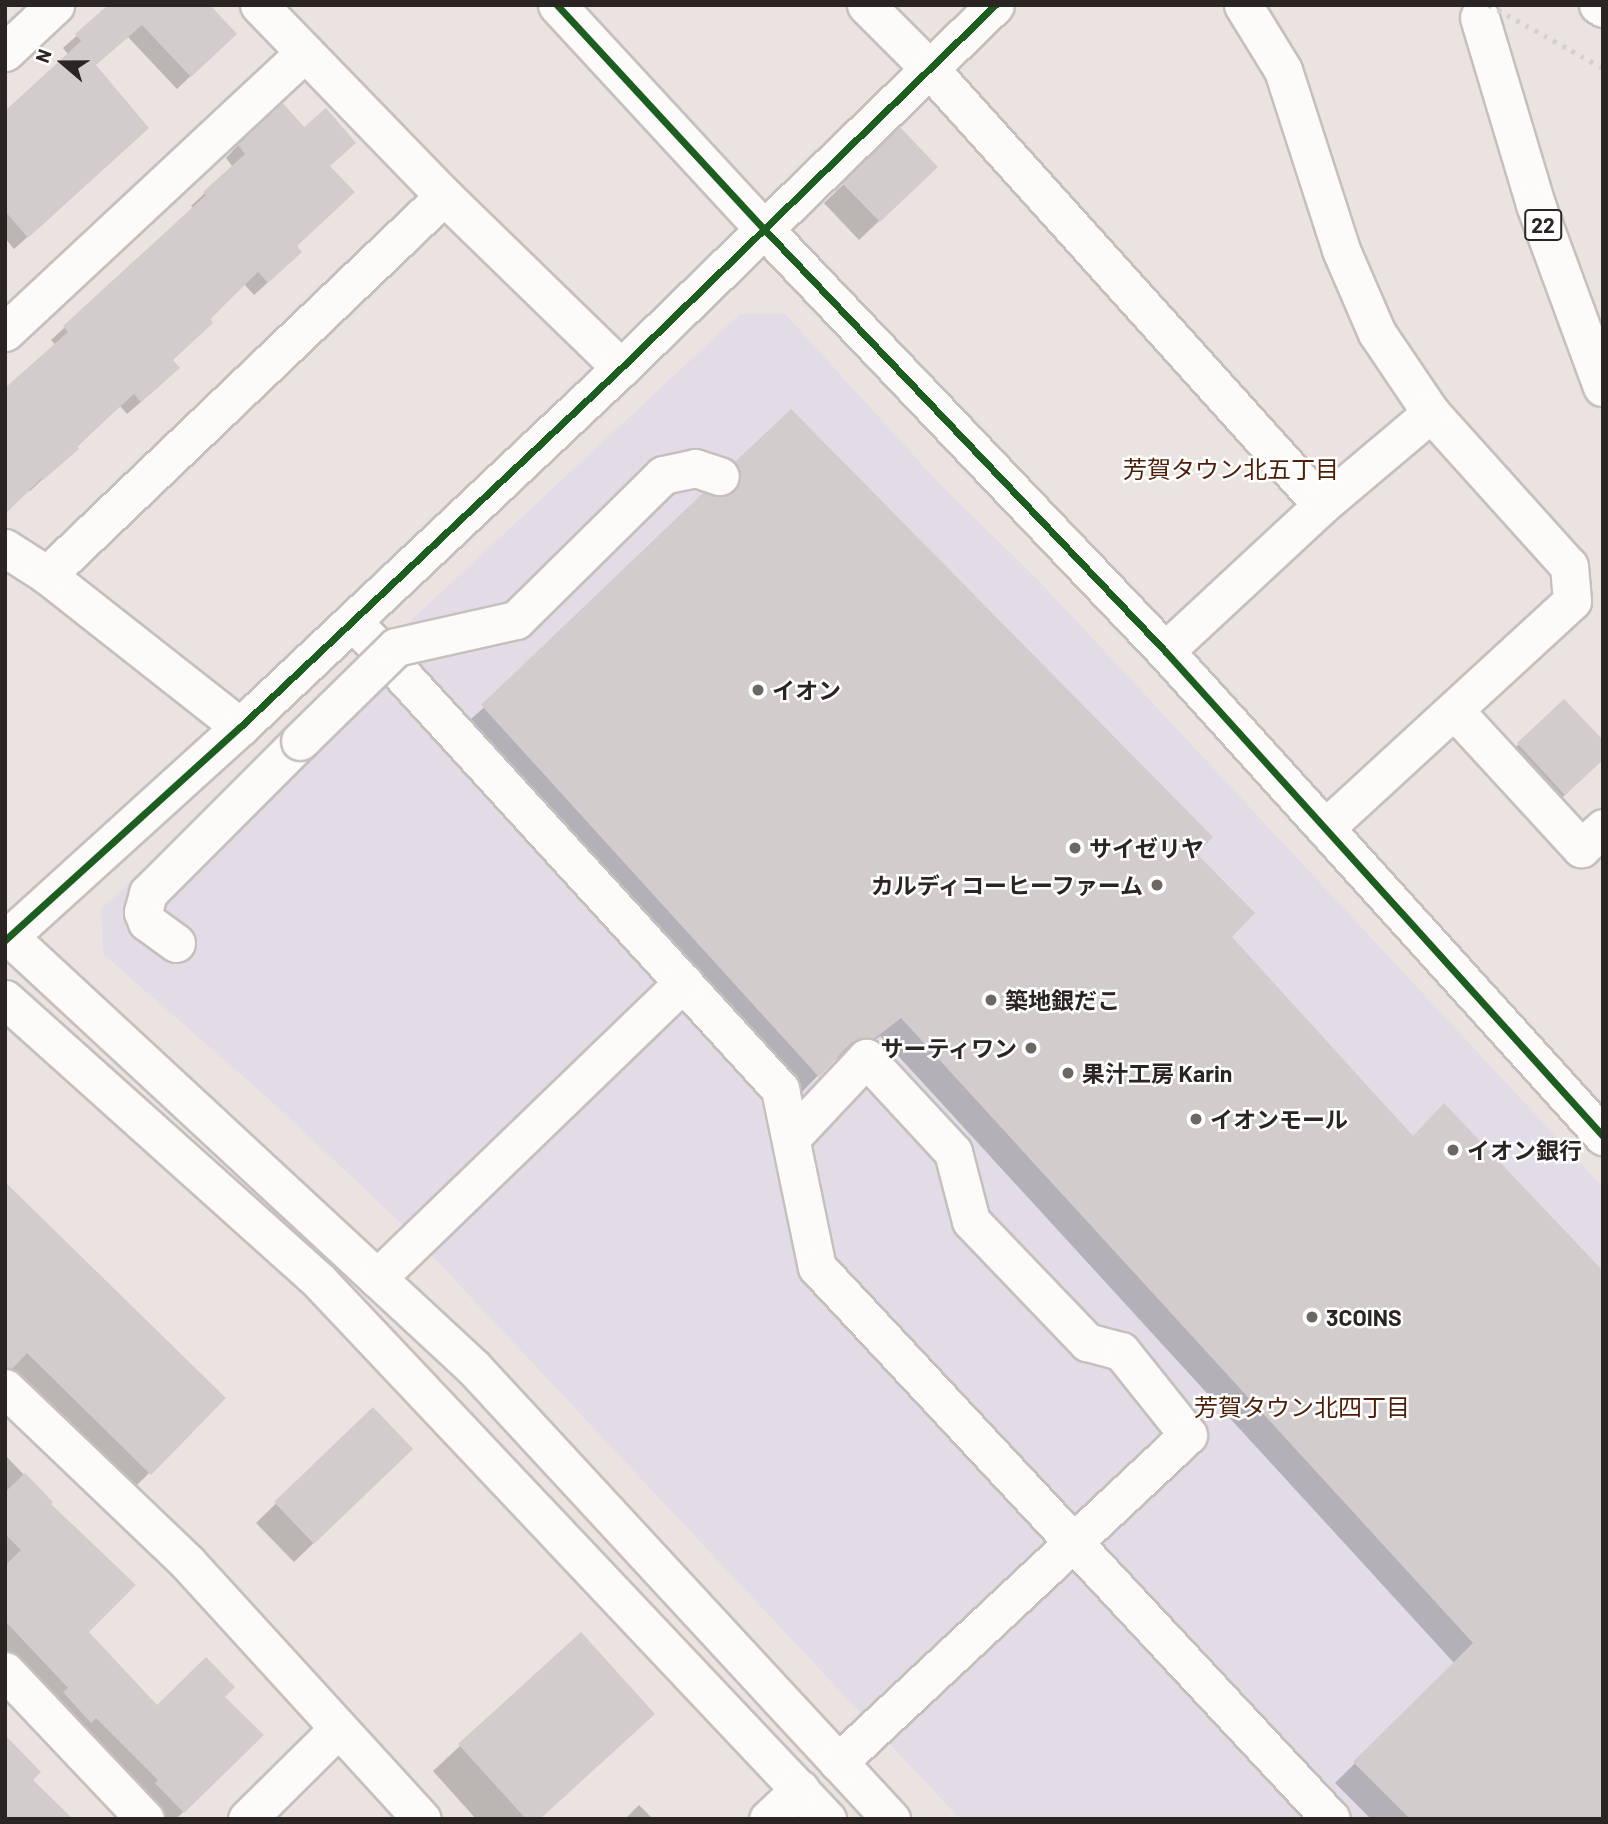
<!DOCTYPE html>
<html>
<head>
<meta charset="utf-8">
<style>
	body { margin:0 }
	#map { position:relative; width:1608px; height:1824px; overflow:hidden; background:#eae3e0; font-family:Barlow,"Noto Sans JP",sans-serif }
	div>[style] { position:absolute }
	.commercial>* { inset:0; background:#e2dce7 }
	.shadow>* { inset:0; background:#0003 }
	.building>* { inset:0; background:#d2cccc }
	.roads { filter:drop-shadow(2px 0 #c6c0bd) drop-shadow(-2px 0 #c6c0bd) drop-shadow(0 2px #c6c0bd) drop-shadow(0 -2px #c6c0bd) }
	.minor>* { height:37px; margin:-18.5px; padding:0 18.5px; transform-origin:18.5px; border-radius:18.5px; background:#fcfbfa }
	.major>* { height:38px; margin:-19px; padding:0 19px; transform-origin:19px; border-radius:19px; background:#fcfbfa }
	.rail>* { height:5px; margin-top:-2.5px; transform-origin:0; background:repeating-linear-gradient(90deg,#d2d0d0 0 3.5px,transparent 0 10.5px) }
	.bridges { filter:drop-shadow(2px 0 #c6c0bd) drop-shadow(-2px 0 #c6c0bd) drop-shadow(0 2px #c6c0bd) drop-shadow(0 -2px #c6c0bd) }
	.minor-bridge>* { height:37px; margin:-18.5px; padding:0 18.5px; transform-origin:18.5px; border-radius:18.5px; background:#fcfbfa }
	.cycleway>* { height:7px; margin:-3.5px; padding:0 3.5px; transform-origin:3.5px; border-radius:3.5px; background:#1b5e20 }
	.dots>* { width:19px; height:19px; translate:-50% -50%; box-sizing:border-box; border:4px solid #fff; border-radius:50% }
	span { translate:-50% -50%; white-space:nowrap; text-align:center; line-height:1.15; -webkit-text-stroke:5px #fff; paint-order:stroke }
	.shield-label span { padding:2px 5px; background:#fff; border:2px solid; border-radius:5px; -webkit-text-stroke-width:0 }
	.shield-label { font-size:21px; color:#2a2422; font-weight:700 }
	.poi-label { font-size:23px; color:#2a2422; font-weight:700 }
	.left { translate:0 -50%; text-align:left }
	.right { translate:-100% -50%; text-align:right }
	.neighbourhood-label { font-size:24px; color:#4e1e06 }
	.frame { position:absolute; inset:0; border:7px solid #2a2422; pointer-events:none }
	.north { position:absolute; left:28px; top:28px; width:70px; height:70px; -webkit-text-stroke:5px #fff; paint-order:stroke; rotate:290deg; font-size:19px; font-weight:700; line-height:28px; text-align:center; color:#2a2422 }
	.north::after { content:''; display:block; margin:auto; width:24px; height:32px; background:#2a2422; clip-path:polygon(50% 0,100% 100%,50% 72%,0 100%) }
</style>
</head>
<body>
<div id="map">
	<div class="commercial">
		<i style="clip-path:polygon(740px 314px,785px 314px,938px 482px,1042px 584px,1603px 1187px,1603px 1819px,960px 1819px,406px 1228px,270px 1100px,103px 954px,101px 909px)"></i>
	</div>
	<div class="shadow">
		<i style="clip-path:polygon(105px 5px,194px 5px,222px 46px,177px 89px,128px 37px,94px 66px,134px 141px,14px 249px,5px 238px,5px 113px,68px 54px,63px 48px,108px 8px)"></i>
		<i style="clip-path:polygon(900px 129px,916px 186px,859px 240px,824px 203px)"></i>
		<i style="clip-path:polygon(238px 145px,329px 166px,287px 265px,254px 295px,244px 284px,171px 360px,165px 381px,127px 414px,120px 406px,29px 492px,56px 346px,51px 340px,194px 209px,191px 206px,233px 167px,226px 158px)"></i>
		<i style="clip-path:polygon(737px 463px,1195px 854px,1603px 1819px,1371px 1819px,1335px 1783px,1455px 1664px,880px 1036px,853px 1058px,840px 1057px,832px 1061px,799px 1095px,463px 726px,721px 498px,717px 483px)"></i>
		<i style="clip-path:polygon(1564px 701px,1591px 770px,1545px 814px,1498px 764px)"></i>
		<i style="clip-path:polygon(5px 1185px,224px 1398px,123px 1499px,5px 1383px)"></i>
		<i style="clip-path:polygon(373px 1409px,391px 1468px,294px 1562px,256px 1523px)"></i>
		<i style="clip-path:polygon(5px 1455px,50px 1502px,87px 1632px,157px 1708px,223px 1697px,262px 1735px,176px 1819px,164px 1819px,7px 1650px)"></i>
		<i style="clip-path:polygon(581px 1634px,540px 1819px,476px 1819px,433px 1771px)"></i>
		<i style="clip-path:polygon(639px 1805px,653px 1819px,625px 1819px)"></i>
	</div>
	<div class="building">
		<i style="clip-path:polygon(108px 5px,210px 5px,237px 34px,191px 77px,142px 25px,96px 65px,149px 128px,28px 238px,5px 211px,5px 111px,81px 41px,75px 34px)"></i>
		<i style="clip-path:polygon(282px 102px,304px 127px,326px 108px,356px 143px,330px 166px,355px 192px,297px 246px,302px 252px,268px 283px,258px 272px,210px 319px,213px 323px,173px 360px,180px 368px,141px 402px,134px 394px,77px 446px,79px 449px,43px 480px,42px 478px,5px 514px,5px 388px,68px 332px,63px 326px,206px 195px,203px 192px,245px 154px,237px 144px)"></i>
		<i style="clip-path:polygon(900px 127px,938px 167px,880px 222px,842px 183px)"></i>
		<i style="clip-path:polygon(791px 409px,1213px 837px,1197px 854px,1255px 913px,1232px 937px,1413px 1136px,1444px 1103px,1603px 1271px,1603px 1819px,1410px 1819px,1353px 1762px,1473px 1643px,901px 1018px,874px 1039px,861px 1038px,851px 1043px,819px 1077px,481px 705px,703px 493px,724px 497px,735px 491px,740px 482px,741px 472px,735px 462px)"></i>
		<i style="clip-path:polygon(1564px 699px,1603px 740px,1603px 760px,1565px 795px,1517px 743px)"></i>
		<i style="clip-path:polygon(5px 1182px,226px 1398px,151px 1475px,27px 1353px,12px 1369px,5px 1368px)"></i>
		<i style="clip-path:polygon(373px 1407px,413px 1449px,314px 1544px,274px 1502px)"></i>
		<i style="clip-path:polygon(25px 1473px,53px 1502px,51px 1504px,136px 1585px,89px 1632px,157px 1705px,206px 1657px,235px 1687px,225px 1697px,264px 1735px,184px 1813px,155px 1783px,158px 1780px,96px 1718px,91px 1723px,63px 1692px,68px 1688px,5px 1621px,5px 1566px,21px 1550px,5px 1534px,5px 1492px)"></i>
		<i style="clip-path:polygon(581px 1632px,655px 1714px,540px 1819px,526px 1819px,458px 1744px)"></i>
		<i style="clip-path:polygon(5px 1735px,41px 1772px,33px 1780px,73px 1819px,5px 1819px)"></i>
	</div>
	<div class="roads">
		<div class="minor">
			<i style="left:259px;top:5px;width:266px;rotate:45.9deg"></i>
			<i style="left:444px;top:196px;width:247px;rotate:44.2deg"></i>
			<i style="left:557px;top:5px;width:304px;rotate:47.3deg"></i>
			<i style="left:763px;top:228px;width:584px;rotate:46.46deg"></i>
			<i style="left:1165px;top:651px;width:654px;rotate:47.92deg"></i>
			<i style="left:866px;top:5px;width:88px;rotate:45deg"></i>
			<i style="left:928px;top:67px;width:589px;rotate:48.03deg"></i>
			<i style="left:1243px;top:5px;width:76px;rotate:58.4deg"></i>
			<i style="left:1283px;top:70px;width:189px;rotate:72.1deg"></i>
			<i style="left:1341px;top:250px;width:90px;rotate:66.6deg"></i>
			<i style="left:1377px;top:333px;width:97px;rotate:56deg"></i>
			<i style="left:1431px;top:413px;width:206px;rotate:48deg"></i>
			<i style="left:1569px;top:566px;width:35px;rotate:85deg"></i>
			<i style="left:1572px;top:601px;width:334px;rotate:137.4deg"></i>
			<i style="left:1598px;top:5px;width:6px;rotate:31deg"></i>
			<i style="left:5px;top:52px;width:69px;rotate:-43.2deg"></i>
			<i style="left:5px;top:332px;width:410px;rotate:-43deg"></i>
			<i style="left:5px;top:548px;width:50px;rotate:32.7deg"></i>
			<i style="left:47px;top:575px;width:246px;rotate:38.2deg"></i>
			<i style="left:47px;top:575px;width:549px;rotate:-43.67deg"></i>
			<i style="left:353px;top:621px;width:634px;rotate:47.62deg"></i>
			<i style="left:780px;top:1089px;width:182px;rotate:78.3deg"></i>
			<i style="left:817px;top:1267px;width:754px;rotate:47.04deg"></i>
			<i style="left:1165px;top:651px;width:214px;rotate:-42.9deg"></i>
			<i style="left:1322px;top:505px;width:143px;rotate:-40.2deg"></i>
			<i style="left:1454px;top:710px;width:188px;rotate:47.4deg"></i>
			<i style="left:1581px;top:848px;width:30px;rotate:-42deg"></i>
			<i style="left:5px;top:933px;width:638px;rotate:42.84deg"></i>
			<i style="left:473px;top:1367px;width:616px;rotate:47.24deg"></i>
			<i style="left:5px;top:940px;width:317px;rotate:-42.2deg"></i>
			<i style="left:240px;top:727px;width:523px;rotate:-43.3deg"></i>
			<i style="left:621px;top:368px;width:521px;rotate:-44.14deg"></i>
			<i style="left:176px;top:943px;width:36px;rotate:-144deg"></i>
			<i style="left:147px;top:922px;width:11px;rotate:-112deg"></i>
			<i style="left:143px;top:912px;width:20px;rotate:-75deg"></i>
			<i style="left:148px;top:893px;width:215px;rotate:-45deg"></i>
			<i style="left:5px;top:999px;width:423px;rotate:41.9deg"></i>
			<i style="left:320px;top:1282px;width:739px;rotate:46.65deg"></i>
			<i style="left:791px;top:1138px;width:110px;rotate:-46.8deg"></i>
			<i style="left:866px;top:1058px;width:128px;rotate:47.2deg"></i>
			<i style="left:953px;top:1152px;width:71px;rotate:75.4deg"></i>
			<i style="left:971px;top:1221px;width:168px;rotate:46.2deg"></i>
			<i style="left:1087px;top:1342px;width:35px;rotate:15deg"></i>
			<i style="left:1121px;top:1351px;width:107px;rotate:51.4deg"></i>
			<i style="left:1188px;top:1435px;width:479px;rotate:136.9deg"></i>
			<i style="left:377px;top:1278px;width:426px;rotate:-44deg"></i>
			<i style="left:5px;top:1388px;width:252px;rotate:43.7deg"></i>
			<i style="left:187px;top:1562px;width:348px;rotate:47.6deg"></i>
			<i style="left:5px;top:1671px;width:204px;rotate:46.6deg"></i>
			<i style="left:247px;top:1819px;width:128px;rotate:-44.7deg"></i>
			<i style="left:768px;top:1819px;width:44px;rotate:-43.2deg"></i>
		</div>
		<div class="major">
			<i style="left:1480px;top:18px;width:195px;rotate:73.3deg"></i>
			<i style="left:1536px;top:205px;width:194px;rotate:69.8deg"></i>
		</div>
	</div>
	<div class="rail">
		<i style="left:1489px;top:5px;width:130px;rotate:28.9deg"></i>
	</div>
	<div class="bridges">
		<div class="minor-bridge">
			<i style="left:300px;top:741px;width:134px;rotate:-44.4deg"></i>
			<i style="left:396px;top:647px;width:123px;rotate:-12.7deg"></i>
			<i style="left:516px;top:620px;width:206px;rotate:-44.6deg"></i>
			<i style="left:663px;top:475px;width:33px;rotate:-12deg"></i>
			<i style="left:695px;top:468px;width:26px;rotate:18deg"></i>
		</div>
	</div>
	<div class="cycleway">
		<i style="left:557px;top:5px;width:304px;rotate:47.3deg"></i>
		<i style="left:763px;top:228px;width:584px;rotate:46.46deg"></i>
		<i style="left:1165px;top:651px;width:654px;rotate:47.92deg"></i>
		<i style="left:5px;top:940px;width:317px;rotate:-42.2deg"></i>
		<i style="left:240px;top:727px;width:523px;rotate:-43.3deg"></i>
		<i style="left:621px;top:368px;width:521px;rotate:-44.14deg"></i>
	</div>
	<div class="dots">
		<i style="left:758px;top:690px;background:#6d6764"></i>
		<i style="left:1075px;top:848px;background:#6d6764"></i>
		<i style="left:1157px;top:885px;background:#6d6764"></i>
		<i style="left:991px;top:1000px;background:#6d6764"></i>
		<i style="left:1031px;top:1048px;background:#6d6764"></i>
		<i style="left:1068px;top:1073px;background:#6d6764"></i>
		<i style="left:1196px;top:1119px;background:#6d6764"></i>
		<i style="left:1453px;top:1150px;background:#6d6764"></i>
		<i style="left:1312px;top:1317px;background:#6d6764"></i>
	</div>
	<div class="shield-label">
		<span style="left:1543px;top:225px">22</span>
	</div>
	<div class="poi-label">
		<span class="left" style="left:772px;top:690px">イオン</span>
		<span class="left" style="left:1089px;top:848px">サイゼリヤ</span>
		<span class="right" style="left:1143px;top:885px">カルディコーヒーファーム</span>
		<span class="left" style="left:1005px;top:1000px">築地銀だこ</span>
		<span class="right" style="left:1017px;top:1048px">サーティワン</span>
		<span class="left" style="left:1082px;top:1073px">果汁工房 Karin</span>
		<span class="left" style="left:1210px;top:1119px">イオンモール</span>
		<span class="left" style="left:1467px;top:1150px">イオン銀行</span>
		<span class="left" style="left:1326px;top:1317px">3COINS</span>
	</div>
	<div class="neighbourhood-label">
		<span style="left:1231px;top:469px">芳賀タウン北五丁目</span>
		<span style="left:1302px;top:1407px">芳賀タウン北四丁目</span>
	</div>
	<div class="frame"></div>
	<div class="north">N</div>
</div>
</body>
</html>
